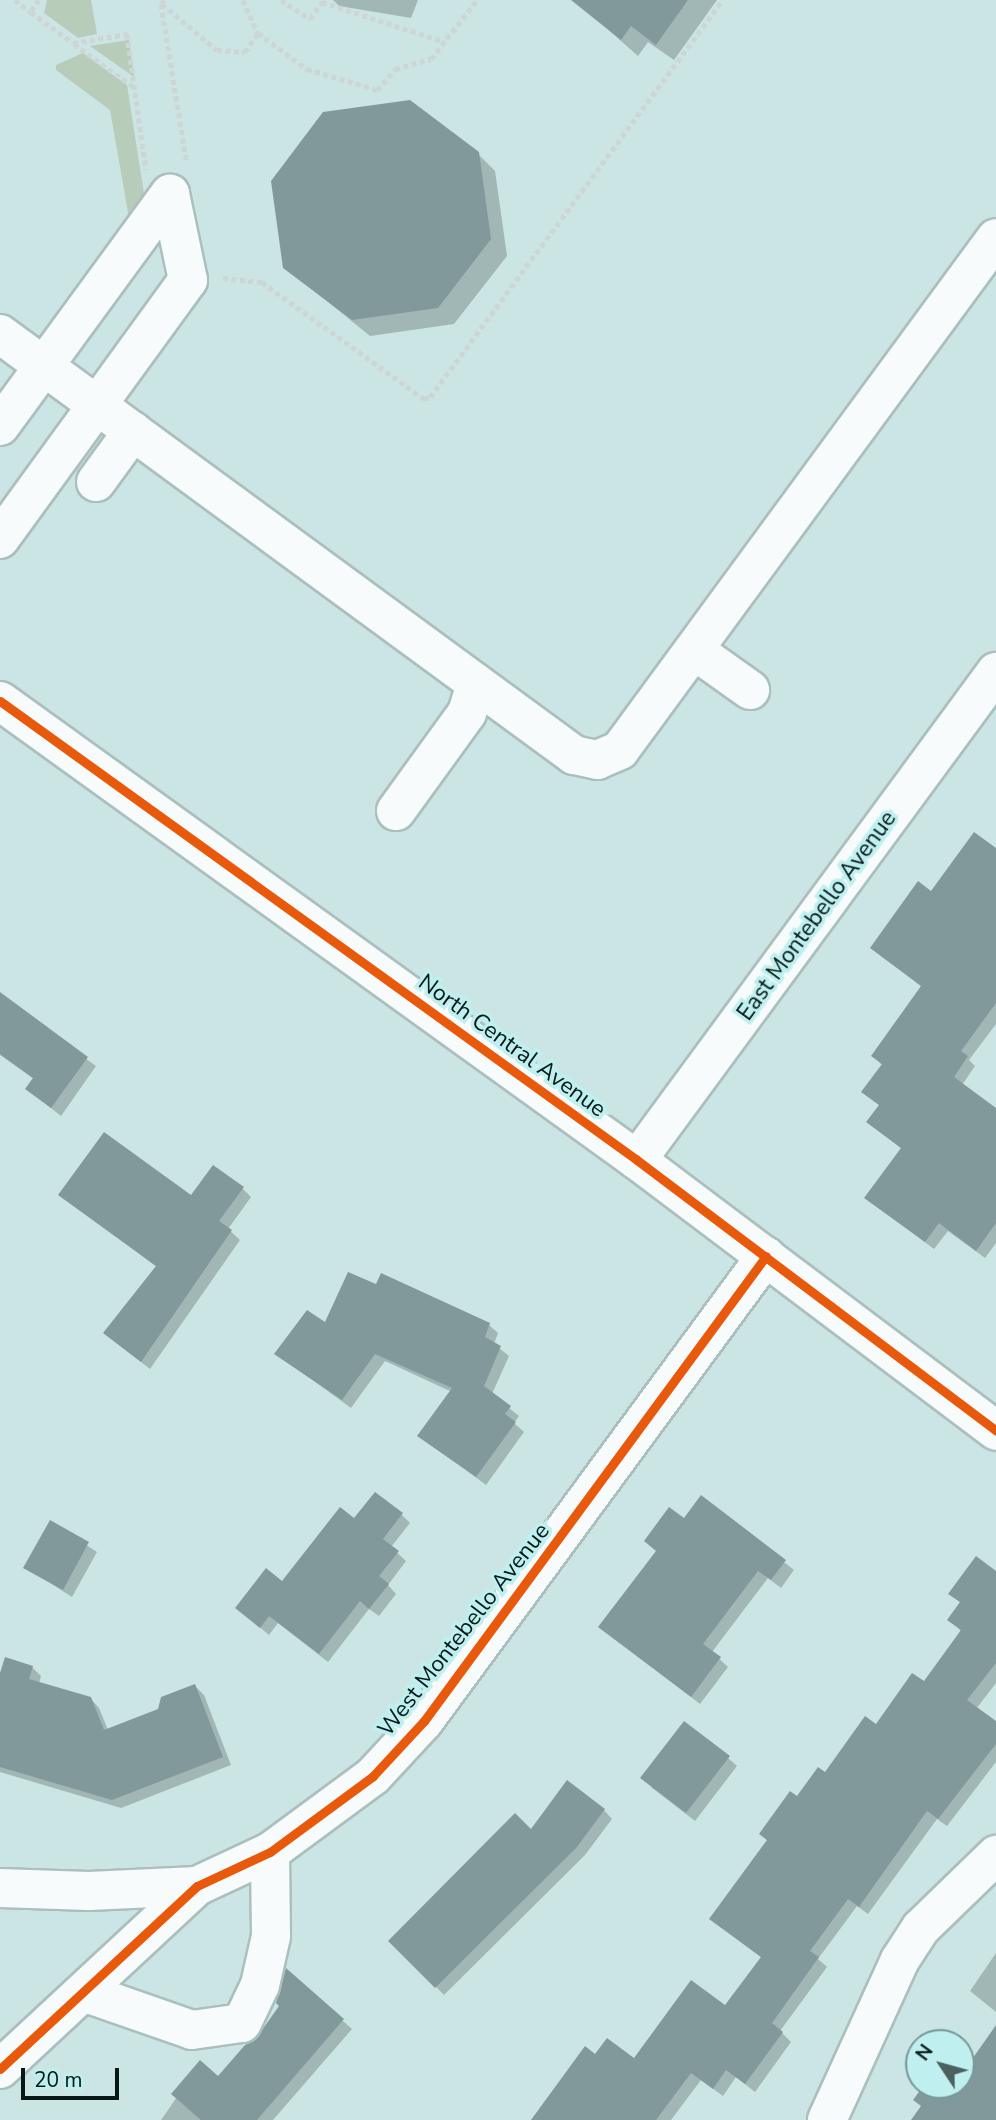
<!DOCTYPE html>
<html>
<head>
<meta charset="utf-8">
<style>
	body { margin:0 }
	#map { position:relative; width:996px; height:2120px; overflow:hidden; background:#cae5e4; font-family:"Nunito Sans",sans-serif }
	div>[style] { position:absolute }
	.green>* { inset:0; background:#b8ccba }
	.shadow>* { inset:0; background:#0003 }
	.building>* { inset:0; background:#82999c }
	.path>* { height:4.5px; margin-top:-2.25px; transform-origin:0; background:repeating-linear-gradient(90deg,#cdd5d5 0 5px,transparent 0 8.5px) }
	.roads { filter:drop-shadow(2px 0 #aabfbe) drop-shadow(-2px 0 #aabfbe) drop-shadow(0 2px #aabfbe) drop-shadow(0 -2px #aabfbe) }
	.minor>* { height:38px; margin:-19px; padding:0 19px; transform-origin:19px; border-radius:19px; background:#f7fbfb }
	.major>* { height:38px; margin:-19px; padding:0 19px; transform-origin:19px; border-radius:19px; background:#f7fbfb }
	.cycleway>* { height:9px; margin:-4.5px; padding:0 4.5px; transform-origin:4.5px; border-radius:4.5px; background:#e8590c }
	span { translate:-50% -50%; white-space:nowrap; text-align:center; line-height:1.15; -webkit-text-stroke:7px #bff0ef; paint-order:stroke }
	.street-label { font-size:23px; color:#061918 }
	.north { position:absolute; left:905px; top:2029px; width:70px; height:70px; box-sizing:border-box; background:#bff0ef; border:2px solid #759a99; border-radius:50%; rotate:306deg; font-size:19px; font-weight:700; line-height:28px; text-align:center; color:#061918 }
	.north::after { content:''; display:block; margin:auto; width:24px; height:32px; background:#4b605f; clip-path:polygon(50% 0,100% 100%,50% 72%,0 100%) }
	.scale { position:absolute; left:21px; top:2068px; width:98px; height:32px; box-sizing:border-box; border:4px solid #061918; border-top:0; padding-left:9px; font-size:21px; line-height:24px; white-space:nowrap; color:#061918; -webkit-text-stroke:5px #bff0ef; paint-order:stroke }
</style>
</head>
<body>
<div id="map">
	<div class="green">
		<i style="clip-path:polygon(47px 0,91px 0,97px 34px,78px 38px,44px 13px)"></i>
		<i style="clip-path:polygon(129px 40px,134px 77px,90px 46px)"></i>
		<i style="clip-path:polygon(83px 53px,127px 85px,145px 200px,129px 218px,110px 110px,56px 70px,56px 65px)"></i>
	</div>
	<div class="shadow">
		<i style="clip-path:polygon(333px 0,418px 0,411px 18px,339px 6px)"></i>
		<i style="clip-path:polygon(594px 0,717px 0,674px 60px,648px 42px,638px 56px,586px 10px)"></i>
		<i style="clip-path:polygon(478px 154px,495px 171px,507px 256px,454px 324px,370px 336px,285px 267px)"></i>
		<i style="clip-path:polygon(996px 850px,996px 1024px,969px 1060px,975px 1066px,962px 1085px,996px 1111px,996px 1243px,985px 1258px,948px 1231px,934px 1249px,866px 1198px,902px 1149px,868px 1122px,880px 1106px,864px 1092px,883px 1066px,873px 1056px,922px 987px,872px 947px,932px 893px)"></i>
		<i style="clip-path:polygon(0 997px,96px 1066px,61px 1116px,27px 1089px,34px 1079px,0 1055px)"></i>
		<i style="clip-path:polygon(243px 1189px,251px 1197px,228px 1229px,240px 1240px,150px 1369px,114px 1341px,157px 1267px,60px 1195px,192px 1197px)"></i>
		<i style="clip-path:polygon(325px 1325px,489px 1325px,498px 1333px,494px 1344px,509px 1356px,492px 1394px,519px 1416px,514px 1423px,524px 1432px,486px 1485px,419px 1435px,452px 1392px,385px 1361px,351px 1408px,277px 1354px)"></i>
		<i style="clip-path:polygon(701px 1498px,794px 1570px,781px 1588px,768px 1578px,712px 1652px,728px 1667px,700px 1704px,601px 1627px)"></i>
		<i style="clip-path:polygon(401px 1514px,410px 1523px,391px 1547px,406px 1561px,388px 1585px,396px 1594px,379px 1616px,369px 1609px,328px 1662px,278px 1623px,269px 1635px,237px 1608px,283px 1583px,354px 1520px)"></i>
		<i style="clip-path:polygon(50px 1522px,97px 1552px,72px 1597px,25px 1567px)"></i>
		<i style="clip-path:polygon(996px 1588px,996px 1683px,976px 1709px,996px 1723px,996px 1762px,947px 1826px,937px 1819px,868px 1914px,857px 1906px,818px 1959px,827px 1967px,780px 2031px,791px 2042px,755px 2092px,736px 2077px,723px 2096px,701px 2080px,671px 2120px,533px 2120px,596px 2056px,634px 2061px,726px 2008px,762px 1958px,711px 1919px,768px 1841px,761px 1834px,924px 1684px,962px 1632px,950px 1620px,962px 1604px,951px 1593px)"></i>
		<i style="clip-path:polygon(32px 1667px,41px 1676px,39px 1684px,90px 1698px,99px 1708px,108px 1730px,159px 1710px,195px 1686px,204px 1695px,231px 1765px,121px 1808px,0 1772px,0 1679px)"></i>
		<i style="clip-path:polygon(728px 1758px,737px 1766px,695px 1821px,651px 1787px)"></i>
		<i style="clip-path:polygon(604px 1810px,612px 1819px,585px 1855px,444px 1995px,391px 1941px)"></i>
		<i style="clip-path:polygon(996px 1953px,996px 2012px,970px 1991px)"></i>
		<i style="clip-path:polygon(287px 1972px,352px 2029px,273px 2120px,161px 2120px,177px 2097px,218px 2079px,257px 2042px,281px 2006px)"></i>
	</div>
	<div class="building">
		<i style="clip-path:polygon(571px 0,688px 0,656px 45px,631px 26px,621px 40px)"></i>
		<i style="clip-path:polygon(410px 100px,479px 152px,491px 239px,438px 308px,352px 320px,283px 268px,271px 181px,323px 112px)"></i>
		<i style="clip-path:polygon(974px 832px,996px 848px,996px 1003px,961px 1051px,968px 1056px,954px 1077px,996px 1108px,996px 1223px,976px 1251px,939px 1223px,925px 1242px,864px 1198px,901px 1148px,866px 1122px,879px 1105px,861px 1092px,882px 1064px,871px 1056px,921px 986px,870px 948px,918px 881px,931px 891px)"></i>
		<i style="clip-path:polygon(0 992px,88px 1057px,51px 1108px,25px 1089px,33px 1078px,0 1054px)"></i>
		<i style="clip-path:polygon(104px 1132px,191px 1195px,213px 1165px,244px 1187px,219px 1221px,232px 1230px,141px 1362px,103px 1333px,156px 1266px,58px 1195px)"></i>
		<i style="clip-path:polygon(348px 1272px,376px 1284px,381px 1273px,490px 1323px,485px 1337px,501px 1346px,484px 1386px,511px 1406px,505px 1414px,516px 1422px,476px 1477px,417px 1436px,452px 1388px,375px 1354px,342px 1400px,274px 1354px,307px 1310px,325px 1322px)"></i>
		<i style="clip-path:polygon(375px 1492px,403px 1513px,383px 1539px,399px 1551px,379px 1576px,389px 1584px,369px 1609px,360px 1601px,319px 1654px,269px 1616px,260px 1628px,235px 1608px,266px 1568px,282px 1581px,340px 1507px,354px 1518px)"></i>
		<i style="clip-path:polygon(701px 1495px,786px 1560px,771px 1580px,758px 1571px,703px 1644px,721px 1657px,691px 1697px,598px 1627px,656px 1551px,644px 1541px,669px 1507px,684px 1518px)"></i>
		<i style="clip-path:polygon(50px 1520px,89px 1542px,63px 1590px,23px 1568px)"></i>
		<i style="clip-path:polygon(976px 1556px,996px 1571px,996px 1663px,967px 1700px,996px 1721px,996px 1744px,938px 1819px,927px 1811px,859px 1907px,848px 1899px,810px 1951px,819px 1957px,772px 2023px,783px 2032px,745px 2084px,726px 2070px,713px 2089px,691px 2073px,656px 2120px,531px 2120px,585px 2046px,595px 2054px,607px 2038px,634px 2058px,691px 1980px,725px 2005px,761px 1957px,709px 1919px,767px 1840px,759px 1834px,790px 1791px,797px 1796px,818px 1767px,825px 1772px,865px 1716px,876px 1724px,912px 1673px,924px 1681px,961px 1630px,947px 1620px,960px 1602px,948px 1594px)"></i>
		<i style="clip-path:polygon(5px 1657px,33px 1666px,29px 1679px,91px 1697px,104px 1730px,158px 1709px,161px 1697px,195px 1684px,223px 1757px,112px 1800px,0 1767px,0 1673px)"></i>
		<i style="clip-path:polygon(684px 1721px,730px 1756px,686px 1813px,640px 1778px)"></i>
		<i style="clip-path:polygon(567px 1780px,605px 1809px,577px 1847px,435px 1988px,388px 1941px,515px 1813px,531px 1829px)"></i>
		<i style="clip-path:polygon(286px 1968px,344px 2019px,257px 2120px,201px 2120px,171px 2094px,200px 2060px,218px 2076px,245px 2045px,255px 2040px,279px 2006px,276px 2003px)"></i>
		<i style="clip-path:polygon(996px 2025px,996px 2120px,911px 2120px,921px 2106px,913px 2100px,924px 2085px,961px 2085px,961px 2075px)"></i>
	</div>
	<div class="path">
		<i style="left:15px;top:0;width:20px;rotate:37deg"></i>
		<i style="left:39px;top:0;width:14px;rotate:124deg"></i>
		<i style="left:31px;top:12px;width:52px;rotate:36.4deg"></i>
		<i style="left:73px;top:43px;width:55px;rotate:-9.5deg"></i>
		<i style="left:127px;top:34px;width:137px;rotate:82deg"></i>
		<i style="left:165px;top:0;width:6px;rotate:135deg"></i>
		<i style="left:161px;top:4px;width:161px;rotate:80.7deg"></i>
		<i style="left:243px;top:0;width:36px;rotate:66deg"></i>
		<i style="left:281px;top:0;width:35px;rotate:33deg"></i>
		<i style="left:310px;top:19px;width:21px;rotate:-55deg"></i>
		<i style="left:322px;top:2px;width:129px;rotate:18deg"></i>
		<i style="left:162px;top:4px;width:72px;rotate:39.9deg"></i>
		<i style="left:217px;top:50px;width:28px;rotate:4deg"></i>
		<i style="left:245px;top:52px;width:23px;rotate:-56deg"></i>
		<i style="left:258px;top:33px;width:61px;rotate:36.3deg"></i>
		<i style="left:307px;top:69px;width:73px;rotate:16.7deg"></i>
		<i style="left:377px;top:90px;width:28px;rotate:-49deg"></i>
		<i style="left:395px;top:69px;width:37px;rotate:-16deg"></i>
		<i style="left:431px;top:59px;width:75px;rotate:-52.1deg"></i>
		<i style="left:74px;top:44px;width:75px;rotate:35.8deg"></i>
		<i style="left:223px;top:278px;width:39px;rotate:6deg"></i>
		<i style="left:262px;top:282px;width:200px;rotate:35.8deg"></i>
		<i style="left:424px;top:399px;width:6px;rotate:-18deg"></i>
		<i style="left:430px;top:397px;width:493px;rotate:-53.6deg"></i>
	</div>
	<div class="roads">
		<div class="minor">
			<i style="left:0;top:334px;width:712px;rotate:36.26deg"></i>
			<i style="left:574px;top:755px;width:24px;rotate:12deg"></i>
			<i style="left:597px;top:760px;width:25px;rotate:-23deg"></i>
			<i style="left:620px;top:750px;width:635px;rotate:-53.71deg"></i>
			<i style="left:0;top:426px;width:288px;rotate:-53.8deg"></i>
			<i style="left:170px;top:194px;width:88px;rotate:78.2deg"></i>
			<i style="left:188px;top:280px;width:320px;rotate:126deg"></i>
			<i style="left:96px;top:482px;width:63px;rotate:-54deg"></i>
			<i style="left:694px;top:650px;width:69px;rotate:35.5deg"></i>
			<i style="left:396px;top:811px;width:121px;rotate:-54.1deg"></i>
			<i style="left:467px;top:713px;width:31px;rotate:-73deg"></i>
			<i style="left:637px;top:1160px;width:606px;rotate:-53.66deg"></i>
			<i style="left:0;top:1888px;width:89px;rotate:1.9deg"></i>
			<i style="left:89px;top:1891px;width:108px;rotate:-2.7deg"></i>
			<i style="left:86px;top:1993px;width:112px;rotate:19.2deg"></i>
			<i style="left:192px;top:2030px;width:50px;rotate:-8deg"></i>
			<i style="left:242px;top:2023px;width:42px;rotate:-64.7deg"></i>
			<i style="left:260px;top:1985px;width:50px;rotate:-77.3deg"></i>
			<i style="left:271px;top:1936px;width:84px;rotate:-90.7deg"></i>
			<i style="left:0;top:2069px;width:269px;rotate:-42.9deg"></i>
			<i style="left:197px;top:1886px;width:81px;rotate:-25deg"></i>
			<i style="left:270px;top:1852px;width:128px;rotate:-36.4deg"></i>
			<i style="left:373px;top:1776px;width:75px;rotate:-47.2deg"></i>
			<i style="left:424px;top:1721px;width:577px;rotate:-53.67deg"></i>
			<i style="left:827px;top:2120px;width:176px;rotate:-65.5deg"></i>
			<i style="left:900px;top:1960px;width:38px;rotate:-57deg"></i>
			<i style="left:921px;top:1928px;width:105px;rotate:-44.2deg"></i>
		</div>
		<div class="major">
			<i style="left:0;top:701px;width:785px;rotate:35.78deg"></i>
			<i style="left:637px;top:1160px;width:450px;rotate:37deg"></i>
		</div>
	</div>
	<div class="cycleway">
		<i style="left:0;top:701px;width:785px;rotate:35.78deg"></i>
		<i style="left:637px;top:1160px;width:450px;rotate:37deg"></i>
		<i style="left:0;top:2069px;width:269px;rotate:-42.9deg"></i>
		<i style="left:197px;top:1886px;width:81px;rotate:-25deg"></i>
		<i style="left:270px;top:1852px;width:128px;rotate:-36.4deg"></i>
		<i style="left:373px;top:1776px;width:75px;rotate:-47.2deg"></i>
		<i style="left:424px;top:1721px;width:577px;rotate:-53.67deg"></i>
	</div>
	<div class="street-label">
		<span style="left:817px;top:916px;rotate:-54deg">East Montebello Avenue</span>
		<span style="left:512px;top:1046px;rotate:36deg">North Central Avenue</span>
		<span style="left:464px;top:1630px;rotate:-52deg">West Montebello Avenue</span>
	</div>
	<div class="north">N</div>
	<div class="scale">20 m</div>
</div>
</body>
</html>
